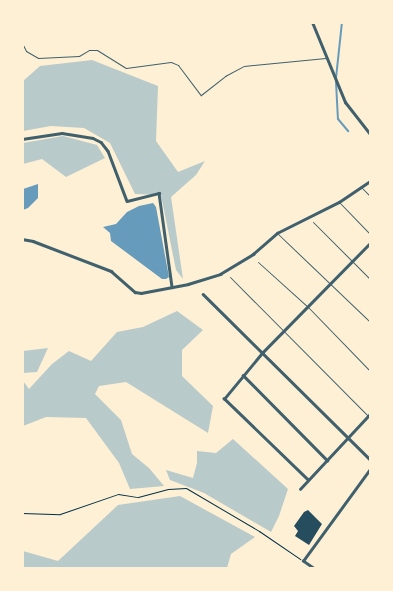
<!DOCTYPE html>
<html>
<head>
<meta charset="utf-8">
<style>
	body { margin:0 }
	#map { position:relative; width:393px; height:591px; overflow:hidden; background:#fdf0d5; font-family:"Fira Sans Condensed",sans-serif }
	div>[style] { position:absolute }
	.green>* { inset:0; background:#b9caca }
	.water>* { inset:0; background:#669bbc }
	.stream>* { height:2px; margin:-1px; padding:0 1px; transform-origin:1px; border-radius:1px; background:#669bbc }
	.building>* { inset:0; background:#264d5e }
	.path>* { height:1px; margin:-0.5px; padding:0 0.5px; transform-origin:0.5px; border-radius:0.5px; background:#003049 }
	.service>* { height:1px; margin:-0.5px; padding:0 0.5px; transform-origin:0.5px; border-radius:0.5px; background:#3f606c }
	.minor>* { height:2.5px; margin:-1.25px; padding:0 1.25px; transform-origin:1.25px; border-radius:1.25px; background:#3f606c }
	.tertiary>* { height:3px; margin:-1.5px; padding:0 1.5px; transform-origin:1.5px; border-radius:1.5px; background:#3f606c }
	span { translate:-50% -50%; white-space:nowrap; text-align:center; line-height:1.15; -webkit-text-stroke:4.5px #fdf0d5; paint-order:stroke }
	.frame { position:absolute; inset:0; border:24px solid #fdf0d5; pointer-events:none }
</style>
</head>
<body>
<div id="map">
	<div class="green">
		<i style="clip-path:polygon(92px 60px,158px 86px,156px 141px,178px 172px,205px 161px,196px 175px,171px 197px,183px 279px,176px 270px,161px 195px,135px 194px,110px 143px,84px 128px,51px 126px,23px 131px,22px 82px,40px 66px)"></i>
		<i style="clip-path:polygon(63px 136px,97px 145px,105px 158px,66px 177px,42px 159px,23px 164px,23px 143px)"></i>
		<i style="clip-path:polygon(177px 311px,203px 330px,182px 350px,182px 376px,213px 406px,208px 433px,126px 382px,99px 386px,95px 394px,121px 420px,132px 454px,149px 468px,164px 486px,130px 489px,119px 463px,86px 418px,46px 417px,23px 426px,23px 381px,29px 389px,52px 364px,69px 351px,91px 361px,117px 332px,143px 327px)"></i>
		<i style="clip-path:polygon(48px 348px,37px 372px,23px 373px,23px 351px)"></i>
		<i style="clip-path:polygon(233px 439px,288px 489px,279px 516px,271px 532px,204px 493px,170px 480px,166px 470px,193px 478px,197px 463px,197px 451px,216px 453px)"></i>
		<i style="clip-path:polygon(180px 496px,255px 537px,231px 554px,227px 568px,23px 568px,23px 551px,58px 561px,118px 505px)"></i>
	</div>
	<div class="water">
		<i style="clip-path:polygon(38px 184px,38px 198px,28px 208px,23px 210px,23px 189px)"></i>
		<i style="clip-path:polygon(153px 203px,156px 207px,169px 277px,166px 279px,162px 279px,111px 241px,110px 233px,103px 227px,116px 224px,127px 212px,139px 206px)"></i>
	</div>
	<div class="stream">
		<i style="left:336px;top:78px;width:56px;rotate:-83.9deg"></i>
		<i style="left:336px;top:82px;width:37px;rotate:87deg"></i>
		<i style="left:338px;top:119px;width:16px;rotate:50deg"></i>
	</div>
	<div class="building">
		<i style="clip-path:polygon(308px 510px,322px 524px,309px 545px,295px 536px,298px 531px,294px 526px,304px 512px)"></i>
	</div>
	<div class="path">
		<i style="left:22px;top:513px;width:38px;rotate:2deg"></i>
		<i style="left:60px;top:514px;width:61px;rotate:-19deg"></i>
		<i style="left:118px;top:494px;width:20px;rotate:9deg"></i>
		<i style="left:138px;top:497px;width:31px;rotate:-15deg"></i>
		<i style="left:168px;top:489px;width:18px;rotate:-3deg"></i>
		<i style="left:186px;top:488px;width:85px;rotate:30.5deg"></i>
		<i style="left:259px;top:531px;width:50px;rotate:34.3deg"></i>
	</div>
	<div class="service">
		<i style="left:22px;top:43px;width:9px;rotate:63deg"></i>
		<i style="left:26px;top:51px;width:14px;rotate:30deg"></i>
		<i style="left:38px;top:58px;width:41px;rotate:-2.8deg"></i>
		<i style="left:79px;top:56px;width:12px;rotate:-31deg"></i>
		<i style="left:89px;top:50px;width:8px"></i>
		<i style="left:97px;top:50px;width:34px;rotate:32deg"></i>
		<i style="left:126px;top:68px;width:45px;rotate:-7.6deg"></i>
		<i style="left:171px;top:62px;width:8px;rotate:23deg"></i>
		<i style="left:178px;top:65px;width:38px;rotate:53deg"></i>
		<i style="left:201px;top:95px;width:31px;rotate:-38deg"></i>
		<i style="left:225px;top:76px;width:21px;rotate:-28deg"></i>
		<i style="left:244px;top:66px;width:82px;rotate:-5.6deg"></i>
		<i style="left:362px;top:188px;width:11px;rotate:45deg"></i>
		<i style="left:339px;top:202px;width:45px;rotate:45.9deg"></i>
		<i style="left:313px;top:222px;width:81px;rotate:45deg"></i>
		<i style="left:277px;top:233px;width:129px;rotate:43.7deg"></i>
		<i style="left:258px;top:262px;width:67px;rotate:42deg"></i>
		<i style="left:308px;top:307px;width:89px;rotate:45.9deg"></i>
		<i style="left:230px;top:277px;width:199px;rotate:45.2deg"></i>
	</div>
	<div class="minor">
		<i style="left:22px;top:139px;width:40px;rotate:-8.5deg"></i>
		<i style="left:62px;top:133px;width:31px;rotate:9deg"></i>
		<i style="left:93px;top:138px;width:9px;rotate:27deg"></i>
		<i style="left:101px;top:142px;width:11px;rotate:52deg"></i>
		<i style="left:108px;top:151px;width:53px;rotate:69.2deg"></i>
		<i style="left:127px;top:201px;width:33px;rotate:-14deg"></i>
		<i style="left:159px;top:193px;width:95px;rotate:82.1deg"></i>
		<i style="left:22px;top:239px;width:11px;rotate:10deg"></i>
		<i style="left:33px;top:241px;width:84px;rotate:21deg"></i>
		<i style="left:111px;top:271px;width:32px;rotate:41deg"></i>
		<i style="left:135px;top:292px;width:6px;rotate:9deg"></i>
		<i style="left:141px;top:293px;width:48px;rotate:-10.8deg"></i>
		<i style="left:188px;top:284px;width:34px;rotate:-17deg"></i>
		<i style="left:220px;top:274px;width:39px;rotate:-31deg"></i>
		<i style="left:253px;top:254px;width:32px;rotate:-41deg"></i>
		<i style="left:277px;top:233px;width:69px;rotate:-26.6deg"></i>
		<i style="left:339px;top:202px;width:37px;rotate:-34deg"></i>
		<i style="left:203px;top:294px;width:235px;rotate:44.7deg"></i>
		<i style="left:243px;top:375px;width:120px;rotate:45.3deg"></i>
		<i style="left:308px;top:480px;width:117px;rotate:-136deg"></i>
		<i style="left:224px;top:399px;width:60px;rotate:-50.4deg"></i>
		<i style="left:262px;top:353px;width:154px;rotate:-45.5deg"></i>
		<i style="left:300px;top:489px;width:103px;rotate:-47deg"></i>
		<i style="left:313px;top:568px;width:12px;rotate:-145deg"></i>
		<i style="left:303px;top:561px;width:114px;rotate:-53.9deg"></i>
	</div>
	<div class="tertiary">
		<i style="left:312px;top:22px;width:87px;rotate:67.6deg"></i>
		<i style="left:345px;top:102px;width:41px;rotate:52deg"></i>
	</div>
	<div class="frame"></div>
</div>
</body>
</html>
